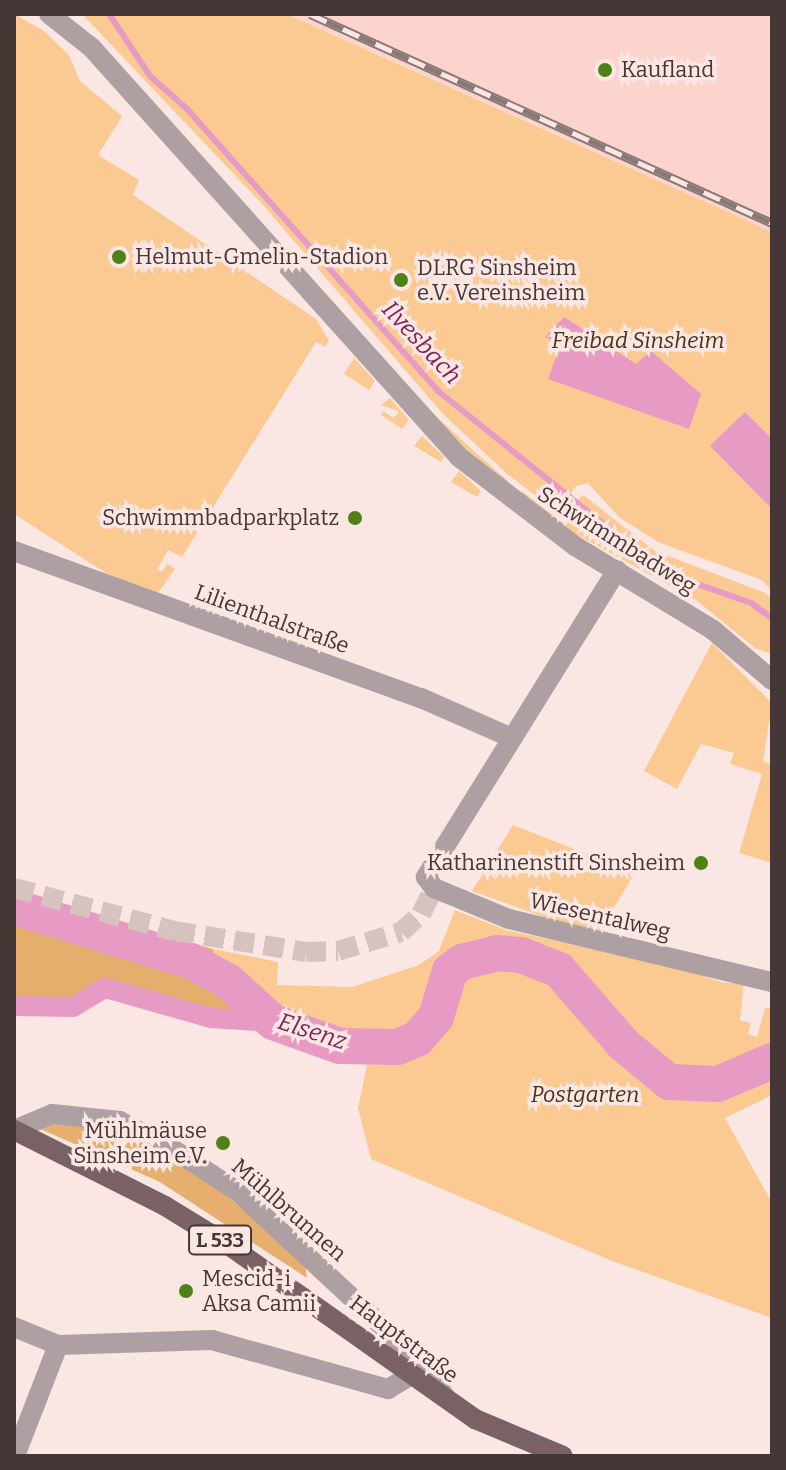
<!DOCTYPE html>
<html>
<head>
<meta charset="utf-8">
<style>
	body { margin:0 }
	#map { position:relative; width:786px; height:1470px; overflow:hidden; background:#fae6e3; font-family:Bitter,serif }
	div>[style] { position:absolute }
	.built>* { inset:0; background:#fdd3cd }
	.green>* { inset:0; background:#faca92 }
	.forest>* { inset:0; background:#e6af6e }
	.water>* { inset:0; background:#e79ac3 }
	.stream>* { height:6px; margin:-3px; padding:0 3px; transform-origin:3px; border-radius:3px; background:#e79ac3 }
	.canal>* { height:20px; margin:-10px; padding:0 10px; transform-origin:10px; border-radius:10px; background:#e79ac3 }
	.river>* { height:36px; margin:-18px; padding:0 18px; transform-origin:18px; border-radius:18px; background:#e79ac3 }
	.minor-tunnel>* { height:20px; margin-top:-10px; transform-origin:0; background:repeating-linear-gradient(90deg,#d6c3c0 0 20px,transparent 0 30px) }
	.minor>* { height:20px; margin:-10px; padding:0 10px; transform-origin:10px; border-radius:10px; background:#aea0a2 }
	.major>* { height:20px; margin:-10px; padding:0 10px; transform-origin:10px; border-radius:10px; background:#7a6165 }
	.rail>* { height:9px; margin-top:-4.5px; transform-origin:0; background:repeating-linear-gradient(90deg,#fae6e3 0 18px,#887976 0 36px); box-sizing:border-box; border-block:2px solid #887976 }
	.dots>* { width:22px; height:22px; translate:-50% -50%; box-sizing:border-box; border:4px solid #fae6e3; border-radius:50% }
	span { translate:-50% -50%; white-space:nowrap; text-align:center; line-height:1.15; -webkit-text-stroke:7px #fae6e3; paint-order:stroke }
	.shield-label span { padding:2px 6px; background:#fae6e3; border:2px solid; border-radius:6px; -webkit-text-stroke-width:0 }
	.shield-label { font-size:20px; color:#443735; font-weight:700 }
	.poi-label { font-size:22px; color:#443735 }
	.left { translate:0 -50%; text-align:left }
	.right { translate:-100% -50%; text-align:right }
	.park-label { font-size:22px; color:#4a3316; font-style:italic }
	.street-label { font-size:22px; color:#443735 }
	.water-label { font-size:24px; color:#7c255a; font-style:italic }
	.frame { position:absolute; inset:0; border:16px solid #443735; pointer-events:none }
</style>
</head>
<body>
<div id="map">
	<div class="built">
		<i style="clip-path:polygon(288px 14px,772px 14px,772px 233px,518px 117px)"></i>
	</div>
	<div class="green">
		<i style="clip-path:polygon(14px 14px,44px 31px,69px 55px,80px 81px,122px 116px,98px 155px,139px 180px,133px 195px,316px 319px,329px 341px,325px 347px,316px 342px,182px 557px,168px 550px,157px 570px,162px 572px,167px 564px,175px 569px,158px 593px,120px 582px,14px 514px)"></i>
		<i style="clip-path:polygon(82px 14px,287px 14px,772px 232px,772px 591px,762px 580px,658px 542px,620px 518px,588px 483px,576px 486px,557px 512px,507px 474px,443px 414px,263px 205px)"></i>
		<i style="clip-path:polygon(354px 358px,375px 381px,369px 390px,344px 374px)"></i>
		<i style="clip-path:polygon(390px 398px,409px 420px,402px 429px,381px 415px,383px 411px,394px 418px,399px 411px,381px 405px)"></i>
		<i style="clip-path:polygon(437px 417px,474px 451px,508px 481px,504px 485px,434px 420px)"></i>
		<i style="clip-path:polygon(422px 436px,444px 457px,441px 462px,414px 446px)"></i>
		<i style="clip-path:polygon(459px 471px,481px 491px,477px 497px,451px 482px)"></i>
		<i style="clip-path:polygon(523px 492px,566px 525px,572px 516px,566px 511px,583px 495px,655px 551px,765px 593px,772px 599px,772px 654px,755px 648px,696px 600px,552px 521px,520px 497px)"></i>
		<i style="clip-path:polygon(712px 643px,772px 703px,763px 761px,772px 765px,772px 863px,739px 853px,762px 774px,730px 764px,734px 753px,701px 744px,677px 789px,644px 771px)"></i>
		<i style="clip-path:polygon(513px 825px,635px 873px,600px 930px,555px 921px,472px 891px)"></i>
		<i style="clip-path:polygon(455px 910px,506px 930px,671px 965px,724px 983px,744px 983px,740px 1020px,751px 1023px,748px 1034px,757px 1037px,765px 1008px,772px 1008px,772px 1095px,725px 1118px,772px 1203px,772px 1318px,612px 1261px,371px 1159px,358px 1108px,370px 1051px,326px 1052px,278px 1025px,275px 1015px,214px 969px,213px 949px,278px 962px,277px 985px,352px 987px,419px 965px,439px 951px)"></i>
	</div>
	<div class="forest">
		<i style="clip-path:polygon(14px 896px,213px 949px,214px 969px,275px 1015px,278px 1025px,214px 1024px,97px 992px,76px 1011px,14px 1011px,14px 924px,19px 908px,14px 907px)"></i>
		<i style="clip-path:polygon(52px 1117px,121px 1128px,213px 1184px,305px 1263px,307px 1278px,160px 1182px,36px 1127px)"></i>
	</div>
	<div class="water">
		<i style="clip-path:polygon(564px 317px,636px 364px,651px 351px,701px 394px,689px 429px,548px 379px,561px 343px,545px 337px)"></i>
		<i style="clip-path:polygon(745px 412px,772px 439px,772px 509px,710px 446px)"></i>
	</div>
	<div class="stream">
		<i style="left:109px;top:14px;width:74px;rotate:56.5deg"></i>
		<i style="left:150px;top:76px;width:50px;rotate:41.7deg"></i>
		<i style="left:187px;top:109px;width:378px;rotate:48.3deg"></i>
		<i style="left:438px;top:391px;width:255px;rotate:38.8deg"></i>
		<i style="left:637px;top:551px;width:54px;rotate:31.3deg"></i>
		<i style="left:683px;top:579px;width:72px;rotate:19.4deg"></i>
		<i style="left:751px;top:603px;width:26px;rotate:36deg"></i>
	</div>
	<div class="canal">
		<i style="left:14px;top:1006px;width:59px;rotate:1deg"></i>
		<i style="left:73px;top:1007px;width:37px;rotate:-31deg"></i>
		<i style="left:105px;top:988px;width:110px;rotate:15.8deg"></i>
		<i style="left:211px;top:1018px;width:62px;rotate:3.7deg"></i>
	</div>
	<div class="river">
		<i style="left:14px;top:907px;width:185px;rotate:17deg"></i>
		<i style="left:191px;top:961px;width:43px;rotate:28.9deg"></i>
		<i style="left:229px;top:982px;width:59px;rotate:42.3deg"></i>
		<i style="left:273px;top:1022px;width:71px;rotate:19.7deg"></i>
		<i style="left:340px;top:1046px;width:57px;rotate:1deg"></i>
		<i style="left:397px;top:1047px;width:22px;rotate:-22deg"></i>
		<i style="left:417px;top:1039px;width:29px;rotate:-49deg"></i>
		<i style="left:436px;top:1017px;width:48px;rotate:-73.1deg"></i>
		<i style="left:450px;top:971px;width:15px;rotate:-37deg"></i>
		<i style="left:462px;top:962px;width:36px;rotate:-14deg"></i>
		<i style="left:497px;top:953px;width:24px;rotate:5deg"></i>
		<i style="left:521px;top:955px;width:41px;rotate:21.5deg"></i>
		<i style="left:559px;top:970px;width:98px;rotate:49.1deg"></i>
		<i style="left:623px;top:1044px;width:60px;rotate:39.6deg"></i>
		<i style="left:669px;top:1082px;width:49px;rotate:2.3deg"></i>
		<i style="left:718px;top:1084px;width:59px;rotate:-23.1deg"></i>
	</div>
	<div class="minor-tunnel">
		<i style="left:14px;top:888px;width:167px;rotate:15deg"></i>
		<i style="left:175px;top:931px;width:133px;rotate:9.1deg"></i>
		<i style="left:306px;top:952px;width:32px;rotate:-2deg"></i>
		<i style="left:338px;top:951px;width:66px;rotate:-16.8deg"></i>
		<i style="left:401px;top:932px;width:27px;rotate:-42deg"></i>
		<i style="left:421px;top:914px;width:29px;rotate:-63deg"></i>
	</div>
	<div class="minor">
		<i style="left:49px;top:14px;width:53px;rotate:38.2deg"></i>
		<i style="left:91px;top:47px;width:551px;rotate:48.09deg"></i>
		<i style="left:459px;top:457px;width:146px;rotate:37.5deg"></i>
		<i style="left:575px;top:546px;width:162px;rotate:31.3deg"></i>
		<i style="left:713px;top:630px;width:77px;rotate:40.3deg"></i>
		<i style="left:14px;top:551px;width:433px;rotate:19.9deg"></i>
		<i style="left:421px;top:698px;width:99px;rotate:23.7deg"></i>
		<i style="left:617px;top:570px;width:362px;rotate:121.9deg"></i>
		<i style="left:426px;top:877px;width:14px;rotate:54deg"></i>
		<i style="left:434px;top:888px;width:81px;rotate:22.5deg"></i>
		<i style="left:509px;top:919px;width:270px;rotate:13.5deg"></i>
		<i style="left:14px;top:1130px;width:41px;rotate:-22.8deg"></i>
		<i style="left:52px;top:1114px;width:68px;rotate:5.9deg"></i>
		<i style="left:120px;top:1121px;width:58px;rotate:27.9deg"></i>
		<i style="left:171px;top:1148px;width:79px;rotate:33.1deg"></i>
		<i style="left:237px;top:1191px;width:257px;rotate:42.9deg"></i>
		<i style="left:425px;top:1366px;width:37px;rotate:57deg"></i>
		<i style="left:14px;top:1327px;width:48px;rotate:22.2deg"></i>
		<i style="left:58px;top:1345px;width:154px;rotate:-1.9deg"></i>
		<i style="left:212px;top:1340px;width:183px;rotate:15.6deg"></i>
		<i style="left:388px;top:1389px;width:26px;rotate:-31deg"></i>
		<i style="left:15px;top:1456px;width:119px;rotate:-68.8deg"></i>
	</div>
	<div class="major">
		<i style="left:14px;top:1130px;width:169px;rotate:26.7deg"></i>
		<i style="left:165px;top:1206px;width:73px;rotate:31.5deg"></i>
		<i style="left:227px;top:1244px;width:304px;rotate:35.2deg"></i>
		<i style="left:475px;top:1419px;width:95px;rotate:22.8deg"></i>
	</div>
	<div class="rail">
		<i style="left:310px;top:14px;width:507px;rotate:24.34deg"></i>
	</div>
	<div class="dots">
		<i style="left:605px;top:70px;background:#4e8116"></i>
		<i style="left:119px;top:257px;background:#4e8116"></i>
		<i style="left:401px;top:280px;background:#4e8116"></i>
		<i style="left:355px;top:518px;background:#4e8116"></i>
		<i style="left:701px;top:863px;background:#4e8116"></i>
		<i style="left:223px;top:1143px;background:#4e8116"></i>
		<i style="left:186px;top:1291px;background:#4e8116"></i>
	</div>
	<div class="shield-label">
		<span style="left:220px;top:1240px">L 533</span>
	</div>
	<div class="poi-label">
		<span class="left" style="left:621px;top:70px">Kaufland</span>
		<span class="left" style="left:135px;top:257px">Helmut-Gmelin-Stadion</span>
		<span class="left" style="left:417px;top:280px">DLRG Sinsheim<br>e.V. Vereinsheim</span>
		<span class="right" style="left:339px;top:518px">Schwimmbadparkplatz</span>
		<span class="right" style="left:685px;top:863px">Katharinenstift Sinsheim</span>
		<span class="right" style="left:207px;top:1143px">Mühlmäuse<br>Sinsheim e.V.</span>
		<span class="left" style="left:202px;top:1291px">Mescid-i<br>Aksa Camii</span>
	</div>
	<div class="park-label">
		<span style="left:638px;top:341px">Freibad Sinsheim</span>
		<span style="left:585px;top:1095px">Postgarten</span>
	</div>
	<div class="street-label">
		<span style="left:617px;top:540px;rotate:32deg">Schwimmbadweg</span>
		<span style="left:272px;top:619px;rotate:20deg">Lilienthalstraße</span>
		<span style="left:600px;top:916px;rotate:13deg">Wiesentalweg</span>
		<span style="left:289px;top:1210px;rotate:41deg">Mühlbrunnen</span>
		<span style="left:404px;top:1339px;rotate:37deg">Hauptstraße</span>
	</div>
	<div class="water-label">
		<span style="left:421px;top:343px;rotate:47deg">Ilvesbach</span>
		<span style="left:312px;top:1032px;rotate:18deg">Elsenz</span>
	</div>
	<div class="frame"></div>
</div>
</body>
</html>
